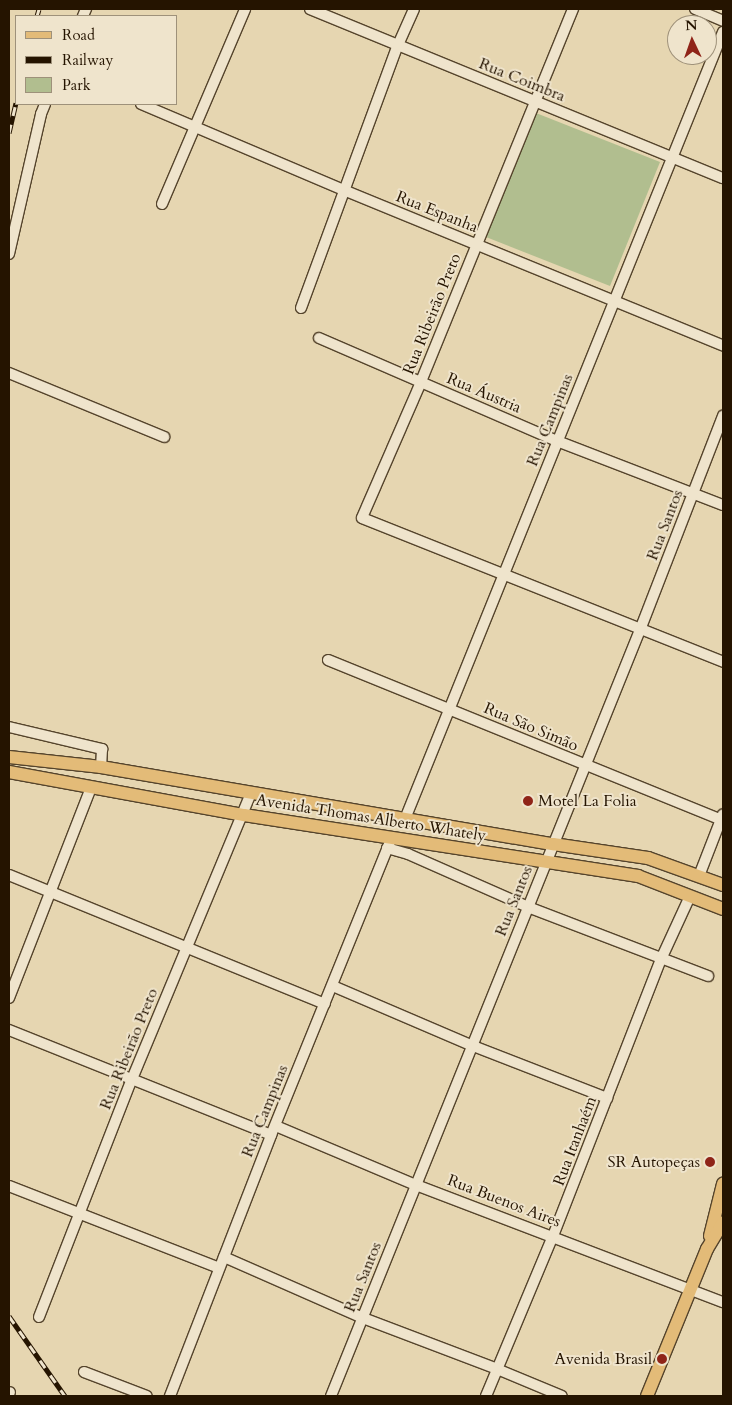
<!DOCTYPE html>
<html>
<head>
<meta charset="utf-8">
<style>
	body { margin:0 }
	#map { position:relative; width:732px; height:1405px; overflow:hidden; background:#e6d6b1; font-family:Cardo,serif }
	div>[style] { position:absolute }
	.green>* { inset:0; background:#b1be8f }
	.roads { filter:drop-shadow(1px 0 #55442c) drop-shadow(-1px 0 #55442c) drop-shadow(0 1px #55442c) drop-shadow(0 -1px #55442c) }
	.minor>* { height:10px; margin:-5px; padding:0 5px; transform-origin:5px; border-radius:5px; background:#efe4cc }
	.major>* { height:12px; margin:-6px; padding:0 6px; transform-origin:6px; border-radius:6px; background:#e3bb78 }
	.rail>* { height:5px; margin-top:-2.5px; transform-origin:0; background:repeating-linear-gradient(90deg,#efe4cc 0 9px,#251400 0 18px); box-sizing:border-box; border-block:1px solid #251400 }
	.dots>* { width:14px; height:14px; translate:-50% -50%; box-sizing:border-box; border:2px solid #efe4cc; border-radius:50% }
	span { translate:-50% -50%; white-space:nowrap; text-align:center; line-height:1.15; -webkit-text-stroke:4px #efe4cc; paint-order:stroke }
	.street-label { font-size:16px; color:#251400 }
	.poi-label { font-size:16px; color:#251400 }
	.left { translate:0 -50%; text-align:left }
	.right { translate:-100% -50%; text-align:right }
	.frame { position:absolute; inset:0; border:10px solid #251400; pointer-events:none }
	.legend { position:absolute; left:15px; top:15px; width:162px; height:90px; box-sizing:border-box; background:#efe4cc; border:1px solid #9e917a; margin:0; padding:6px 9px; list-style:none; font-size:15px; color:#251400 }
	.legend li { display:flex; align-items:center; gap:10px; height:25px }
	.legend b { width:25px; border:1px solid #9e917a }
	.north { position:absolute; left:667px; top:15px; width:50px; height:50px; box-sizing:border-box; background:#efe4cc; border:1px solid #9e917a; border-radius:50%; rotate:357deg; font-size:14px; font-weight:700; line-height:20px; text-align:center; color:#251400 }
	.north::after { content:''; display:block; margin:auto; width:18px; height:22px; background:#8f2418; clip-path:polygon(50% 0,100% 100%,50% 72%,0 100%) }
</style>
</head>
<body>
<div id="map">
	<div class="green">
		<i style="clip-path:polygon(536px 113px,660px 162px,610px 286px,486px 237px)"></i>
	</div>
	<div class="roads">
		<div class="minor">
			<i style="left:310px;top:9px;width:446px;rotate:22.3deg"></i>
			<i style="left:573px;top:9px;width:403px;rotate:112.2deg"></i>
			<i style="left:421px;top:382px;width:148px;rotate:113.5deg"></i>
			<i style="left:362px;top:518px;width:389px;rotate:21.7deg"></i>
			<i style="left:695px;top:9px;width:30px;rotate:23deg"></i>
			<i style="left:83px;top:16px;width:8px;rotate:-67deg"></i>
			<i style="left:141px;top:104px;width:223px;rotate:23deg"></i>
			<i style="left:346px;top:191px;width:408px;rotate:22.3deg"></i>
			<i style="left:162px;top:204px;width:212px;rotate:-66.9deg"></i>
			<i style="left:9px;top:254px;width:144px;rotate:-77.1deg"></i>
			<i style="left:41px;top:114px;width:11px;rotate:-68deg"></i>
			<i style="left:301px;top:308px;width:280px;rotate:-69.8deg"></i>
			<i style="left:398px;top:45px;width:39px;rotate:-66deg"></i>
			<i style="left:319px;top:338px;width:259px;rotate:23.4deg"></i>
			<i style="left:557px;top:441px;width:178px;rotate:21.1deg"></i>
			<i style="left:9px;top:373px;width:168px;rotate:22.4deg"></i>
			<i style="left:328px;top:660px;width:426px;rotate:22.1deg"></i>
			<i style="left:9px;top:727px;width:96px;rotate:13.3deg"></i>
			<i style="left:102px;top:749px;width:18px;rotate:93deg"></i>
			<i style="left:405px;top:819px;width:849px;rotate:-68deg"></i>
			<i style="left:387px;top:848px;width:22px;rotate:16deg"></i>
			<i style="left:408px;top:854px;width:131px;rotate:23.8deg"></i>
			<i style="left:528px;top:907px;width:193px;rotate:21deg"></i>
			<i style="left:9px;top:875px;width:341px;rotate:22.2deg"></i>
			<i style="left:699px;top:876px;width:66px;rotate:-68.8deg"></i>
			<i style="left:333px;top:986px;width:152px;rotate:23.2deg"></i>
			<i style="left:473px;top:1046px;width:144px;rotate:21.2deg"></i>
			<i style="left:9px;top:998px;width:225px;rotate:-68.7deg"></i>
			<i style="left:9px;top:1030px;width:282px;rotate:21.8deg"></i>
			<i style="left:276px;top:1126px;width:152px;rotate:22.9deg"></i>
			<i style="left:416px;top:1185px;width:329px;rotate:20.9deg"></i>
			<i style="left:9px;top:1186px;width:225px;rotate:21.3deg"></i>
			<i style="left:224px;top:1257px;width:152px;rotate:23.7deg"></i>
			<i style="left:363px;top:1318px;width:143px;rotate:20.8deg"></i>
			<i style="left:497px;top:1369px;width:70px;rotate:22.6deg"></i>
			<i style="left:39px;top:1317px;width:256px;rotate:-68.7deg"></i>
			<i style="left:132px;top:1079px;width:310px;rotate:-67.4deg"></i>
			<i style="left:84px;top:1372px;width:67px;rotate:20.9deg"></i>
			<i style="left:9px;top:1394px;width:2px;rotate:-63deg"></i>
			<i style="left:170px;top:1396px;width:280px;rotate:-68.8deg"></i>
			<i style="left:271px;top:1135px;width:319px;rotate:-67.9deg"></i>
			<i style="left:331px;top:1396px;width:826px;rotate:-68.03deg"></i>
			<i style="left:640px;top:630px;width:230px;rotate:-68.8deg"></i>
			<i style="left:486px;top:1396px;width:173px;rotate:-67.3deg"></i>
			<i style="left:553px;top:1236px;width:300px;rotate:-68.7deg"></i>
			<i style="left:662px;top:957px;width:67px;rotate:-65.3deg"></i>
		</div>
		<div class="major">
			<i style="left:9px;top:757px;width:93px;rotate:6.2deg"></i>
			<i style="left:101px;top:767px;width:459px;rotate:9.7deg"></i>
			<i style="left:553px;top:844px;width:96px;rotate:8.4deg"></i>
			<i style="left:648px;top:858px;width:80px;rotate:19.8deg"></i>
			<i style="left:9px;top:772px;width:239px;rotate:10.4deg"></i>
			<i style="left:244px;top:815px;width:399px;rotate:8.8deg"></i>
			<i style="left:638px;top:876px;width:91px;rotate:21.2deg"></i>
			<i style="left:710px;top:1236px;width:54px;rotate:-76deg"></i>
			<i style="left:647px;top:1396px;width:159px;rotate:-67.8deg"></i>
			<i style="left:707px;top:1249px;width:31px;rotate:-59deg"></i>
		</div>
	</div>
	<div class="rail">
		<i style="left:37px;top:16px;width:7px;rotate:-74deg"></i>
		<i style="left:9px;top:133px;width:31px;rotate:-77deg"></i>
		<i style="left:9px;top:1316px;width:98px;rotate:55deg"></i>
	</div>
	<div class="dots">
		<i style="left:528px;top:801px;background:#8f2418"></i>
		<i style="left:710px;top:1162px;background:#8f2418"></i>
		<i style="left:662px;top:1359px;background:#8f2418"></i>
	</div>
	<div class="street-label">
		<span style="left:522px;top:80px;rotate:22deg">Rua Coimbra</span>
		<span style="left:437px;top:212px;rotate:22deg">Rua Espanha</span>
		<span style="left:432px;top:314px;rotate:-68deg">Rua Ribeirão Preto</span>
		<span style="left:484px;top:393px;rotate:23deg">Rua Áustria</span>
		<span style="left:550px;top:420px;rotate:-68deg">Rua Campinas</span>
		<span style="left:665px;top:525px;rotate:-69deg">Rua Santos</span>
		<span style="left:531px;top:727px;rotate:23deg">Rua São Simão</span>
		<span style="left:371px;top:818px;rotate:9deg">Avenida Thomas Alberto Whately</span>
		<span style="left:514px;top:901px;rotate:-68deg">Rua Santos</span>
		<span style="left:129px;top:1049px;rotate:-68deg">Rua Ribeirão Preto</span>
		<span style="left:265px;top:1111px;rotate:-68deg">Rua Campinas</span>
		<span style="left:575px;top:1141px;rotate:-69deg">Rua Itanhaém</span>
		<span style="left:504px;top:1201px;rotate:21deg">Rua Buenos Aires</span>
		<span style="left:363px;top:1277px;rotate:-68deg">Rua Santos</span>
	</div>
	<div class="poi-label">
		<span class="left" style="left:538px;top:801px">Motel La Folia</span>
		<span class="right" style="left:700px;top:1162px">SR Autopeças</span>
		<span class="right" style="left:652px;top:1359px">Avenida Brasil</span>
	</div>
	<div class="frame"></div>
	<ul class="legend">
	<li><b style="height:6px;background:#e3bb78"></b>Road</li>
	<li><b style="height:6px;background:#251400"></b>Railway</li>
	<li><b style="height:14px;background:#b1be8f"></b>Park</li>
	</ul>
	<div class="north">N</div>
</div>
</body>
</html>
